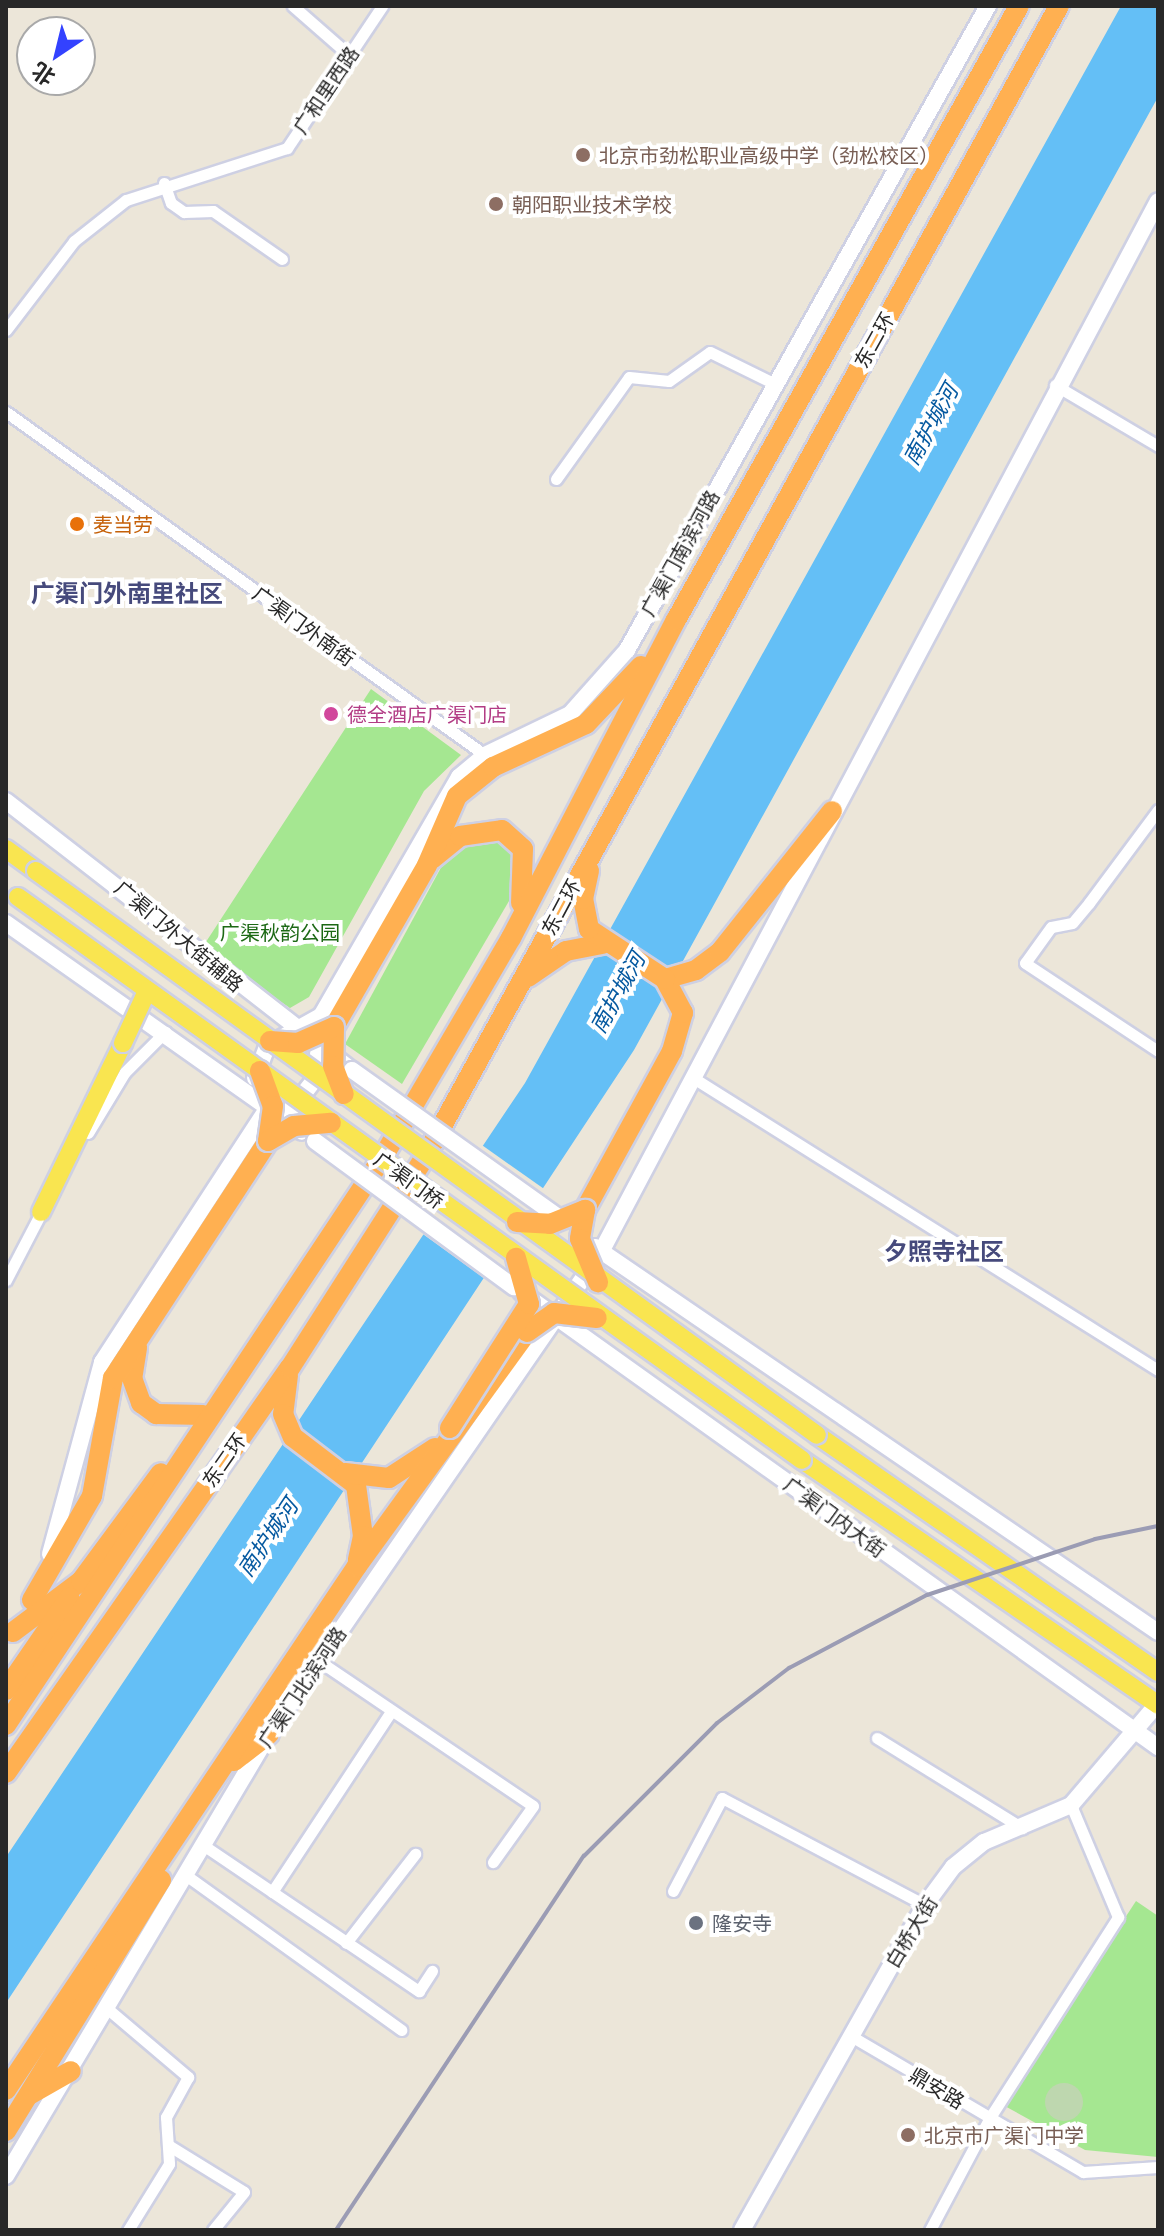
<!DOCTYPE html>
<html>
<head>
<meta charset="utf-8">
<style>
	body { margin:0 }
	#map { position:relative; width:1164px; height:2236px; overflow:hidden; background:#ece6d9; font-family:"Titillium Web","Noto Sans SC",sans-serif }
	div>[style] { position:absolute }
	.green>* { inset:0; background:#a5e791 }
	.cemetery>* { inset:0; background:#bed7af }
	.round { border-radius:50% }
	.water>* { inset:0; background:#64bff6 }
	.pier>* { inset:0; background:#ece6d9 }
	.roads { filter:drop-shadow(2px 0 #ced0e3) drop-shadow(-2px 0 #ced0e3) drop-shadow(0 2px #ced0e3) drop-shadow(0 -2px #ced0e3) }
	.street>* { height:11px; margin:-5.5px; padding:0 5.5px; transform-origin:5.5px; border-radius:5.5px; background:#fff }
	.secondary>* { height:16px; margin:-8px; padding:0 8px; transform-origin:8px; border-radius:8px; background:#fff }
	.primary>* { height:18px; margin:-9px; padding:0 9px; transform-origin:9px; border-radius:9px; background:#f9e550 }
	.highway>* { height:20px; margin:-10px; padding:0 10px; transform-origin:10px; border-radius:10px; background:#ffb051 }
	.rail>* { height:4px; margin:-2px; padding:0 2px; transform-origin:2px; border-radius:2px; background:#9b9cb4 }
	.bridges { filter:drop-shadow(2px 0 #ced0e3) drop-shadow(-2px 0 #ced0e3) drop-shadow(0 2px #ced0e3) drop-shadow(0 -2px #ced0e3) }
	.secondary-bridge>* { height:16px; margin:-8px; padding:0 8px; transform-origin:8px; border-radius:8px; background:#fff }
	.primary-bridge>* { height:18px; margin:-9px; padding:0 9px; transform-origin:9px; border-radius:9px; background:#f9e550 }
	.highway-bridge>* { height:20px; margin:-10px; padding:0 10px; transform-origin:10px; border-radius:10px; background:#ffb051 }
	.dots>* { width:22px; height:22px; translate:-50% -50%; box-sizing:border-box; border:4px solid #fff; border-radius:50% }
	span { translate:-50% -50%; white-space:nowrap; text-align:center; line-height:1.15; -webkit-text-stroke:8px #fff; paint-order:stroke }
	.street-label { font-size:20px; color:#282828 }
	.education-label { font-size:20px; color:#785e54 }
	.left { translate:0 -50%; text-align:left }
	.food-label { font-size:20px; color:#c56008 }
	.hotel-label { font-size:20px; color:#b23c85 }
	.park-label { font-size:20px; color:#1d6915 }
	.worship-label { font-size:20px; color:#5b616d }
	.water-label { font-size:22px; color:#0559a0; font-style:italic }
	.quarter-label { font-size:24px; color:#464a7c; font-weight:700 }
	.frame { position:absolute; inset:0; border:8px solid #282828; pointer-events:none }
	.north { position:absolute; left:16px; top:16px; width:80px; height:80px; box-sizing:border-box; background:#fff; border:2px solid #a9a9a9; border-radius:50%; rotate:215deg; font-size:22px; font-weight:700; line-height:32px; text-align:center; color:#282828 }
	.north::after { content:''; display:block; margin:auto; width:28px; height:36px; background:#3342ff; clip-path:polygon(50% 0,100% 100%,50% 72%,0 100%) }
</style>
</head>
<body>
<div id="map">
	<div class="green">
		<i style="clip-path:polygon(371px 689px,461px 755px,424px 791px,309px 997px,290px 1008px,202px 948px)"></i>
		<i style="clip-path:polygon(477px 835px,499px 838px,513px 851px,516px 889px,402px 1084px,345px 1044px,450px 851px)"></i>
		<i style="clip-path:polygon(1136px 1901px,1158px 1916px,1158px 2157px,1085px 2150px,1003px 2105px)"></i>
	</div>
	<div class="cemetery">
		<i class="round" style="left:1045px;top:2083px;width:38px;height:38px"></i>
	</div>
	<div class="water">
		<i style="clip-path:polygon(1121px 6px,1158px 6px,1158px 97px,634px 1050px,6px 2003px,6px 1857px,525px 1083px)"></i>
	</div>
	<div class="pier">
		<i style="clip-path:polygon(479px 1143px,547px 1191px,488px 1281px,420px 1232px)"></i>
	</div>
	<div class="roads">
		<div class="street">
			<i style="left:293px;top:6px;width:74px;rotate:41.2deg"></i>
			<i style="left:164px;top:183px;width:21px;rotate:71deg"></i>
			<i style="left:171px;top:203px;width:16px;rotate:35deg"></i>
			<i style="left:184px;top:212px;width:29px;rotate:-2deg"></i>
			<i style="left:213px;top:211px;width:84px;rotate:34.8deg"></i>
			<i style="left:6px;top:330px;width:112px;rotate:-52.6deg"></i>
			<i style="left:74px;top:241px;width:66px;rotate:-38.3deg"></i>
			<i style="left:126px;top:200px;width:169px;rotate:-17.9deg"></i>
			<i style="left:287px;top:148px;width:171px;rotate:-56.2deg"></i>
			<i style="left:1055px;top:385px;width:120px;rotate:30.6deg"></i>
			<i style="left:6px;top:412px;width:589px;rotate:35.61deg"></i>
			<i style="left:556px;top:479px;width:125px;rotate:-54.4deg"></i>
			<i style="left:629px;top:377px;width:40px;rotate:5.7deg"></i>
			<i style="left:669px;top:381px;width:50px;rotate:-35.3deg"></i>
			<i style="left:710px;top:352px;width:72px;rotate:26.2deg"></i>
			<i style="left:1158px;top:810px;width:116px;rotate:126.6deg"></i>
			<i style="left:1089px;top:903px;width:26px;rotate:130deg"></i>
			<i style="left:1072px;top:923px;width:21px;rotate:169deg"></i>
			<i style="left:1051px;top:927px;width:44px;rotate:125.8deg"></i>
			<i style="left:1025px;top:963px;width:159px;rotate:33.5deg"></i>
			<i style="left:695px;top:1079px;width:547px;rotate:32.15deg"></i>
			<i style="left:88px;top:1133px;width:71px;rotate:-58.8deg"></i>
			<i style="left:125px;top:1072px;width:57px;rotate:-45deg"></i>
			<i style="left:6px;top:1280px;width:80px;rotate:-62.5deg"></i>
			<i style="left:319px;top:1661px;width:258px;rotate:34.1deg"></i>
			<i style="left:533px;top:1806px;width:69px;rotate:125.5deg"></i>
			<i style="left:877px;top:1738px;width:171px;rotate:31.8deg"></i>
			<i style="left:203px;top:1845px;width:261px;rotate:34.1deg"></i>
			<i style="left:419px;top:1991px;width:24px;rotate:-57deg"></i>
			<i style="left:187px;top:1876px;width:264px;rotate:35.7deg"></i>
			<i style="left:673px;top:1891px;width:105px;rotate:-62.2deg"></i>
			<i style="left:722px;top:1798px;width:229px;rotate:27.8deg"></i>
			<i style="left:272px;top:1892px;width:214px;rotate:-56.6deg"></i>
			<i style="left:346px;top:1943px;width:113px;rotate:-52.2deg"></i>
			<i style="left:109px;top:2010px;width:104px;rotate:40.3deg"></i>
			<i style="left:188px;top:2077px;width:46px;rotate:118.8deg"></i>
			<i style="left:166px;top:2117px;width:47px;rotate:86.3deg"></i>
			<i style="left:169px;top:2164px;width:78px;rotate:121.8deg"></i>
			<i style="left:851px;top:2036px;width:269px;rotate:30.4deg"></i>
			<i style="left:1083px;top:2172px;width:75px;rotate:-3.8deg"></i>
			<i style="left:168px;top:2145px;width:89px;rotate:31.7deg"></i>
			<i style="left:244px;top:2192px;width:49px;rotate:129.2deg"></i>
			<i style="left:930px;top:2230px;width:126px;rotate:-62deg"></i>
			<i style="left:989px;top:2119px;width:240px;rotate:-57.4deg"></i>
			<i style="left:1118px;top:1917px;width:121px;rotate:-112.8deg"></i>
		</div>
		<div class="secondary">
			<i style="left:6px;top:801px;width:438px;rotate:37.9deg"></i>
			<i style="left:6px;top:923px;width:362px;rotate:35.2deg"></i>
			<i style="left:255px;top:1078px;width:34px;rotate:-69deg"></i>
			<i style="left:267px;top:1046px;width:62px;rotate:-29.1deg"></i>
			<i style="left:321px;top:1016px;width:276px;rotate:-60deg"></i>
			<i style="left:459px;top:777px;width:34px;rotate:-40deg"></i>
			<i style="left:485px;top:755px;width:94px;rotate:-25.8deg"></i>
			<i style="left:570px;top:714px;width:86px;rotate:-48.3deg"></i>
			<i style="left:627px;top:650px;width:738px;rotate:-60.73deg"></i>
			<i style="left:276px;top:1113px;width:19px;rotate:-21deg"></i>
			<i style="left:294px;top:1106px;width:34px;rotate:-52deg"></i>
			<i style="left:315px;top:1079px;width:33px;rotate:-83deg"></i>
			<i style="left:595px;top:1247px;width:682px;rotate:34.37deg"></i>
			<i style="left:521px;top:1292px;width:783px;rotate:35.54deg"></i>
			<i style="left:50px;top:1554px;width:199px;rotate:-74.8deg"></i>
			<i style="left:102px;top:1362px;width:304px;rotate:-56.9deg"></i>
			<i style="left:268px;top:1107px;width:9px;rotate:-117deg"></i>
			<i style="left:6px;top:2176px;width:514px;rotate:-59.25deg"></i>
			<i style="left:269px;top:1734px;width:585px;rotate:-55.44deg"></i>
			<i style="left:601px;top:1252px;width:1189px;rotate:-62.08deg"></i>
			<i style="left:742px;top:2230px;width:373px;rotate:-60.6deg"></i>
			<i style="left:925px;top:1905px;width:47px;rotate:-53.6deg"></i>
			<i style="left:953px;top:1867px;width:40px;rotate:-39deg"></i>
			<i style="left:984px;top:1842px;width:95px;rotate:-23deg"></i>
			<i style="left:1071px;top:1805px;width:134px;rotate:-49.5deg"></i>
		</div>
		<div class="primary">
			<i style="left:6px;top:849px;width:37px;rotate:36deg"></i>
			<i style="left:41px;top:1212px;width:188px;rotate:-64.1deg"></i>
			<i style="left:817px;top:1435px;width:415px;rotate:34.8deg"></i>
			<i style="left:802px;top:1460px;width:432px;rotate:34.5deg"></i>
		</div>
		<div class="highway">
			<i style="left:432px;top:859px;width:36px;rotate:-39deg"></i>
			<i style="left:460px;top:836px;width:42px;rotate:-8.1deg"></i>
			<i style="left:502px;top:830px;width:28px;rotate:42deg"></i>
			<i style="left:523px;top:849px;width:54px;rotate:92.1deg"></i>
			<i style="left:528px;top:977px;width:46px;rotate:-34.4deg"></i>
			<i style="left:566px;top:951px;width:38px;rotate:-11deg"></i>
			<i style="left:665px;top:979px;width:32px;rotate:-16deg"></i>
			<i style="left:696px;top:970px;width:30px;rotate:-37deg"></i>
			<i style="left:720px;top:952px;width:180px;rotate:-51.5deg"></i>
			<i style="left:334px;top:1027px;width:187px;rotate:-60.1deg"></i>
			<i style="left:427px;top:865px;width:75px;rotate:-66.5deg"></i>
			<i style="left:457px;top:796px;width:46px;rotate:-38.9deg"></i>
			<i style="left:493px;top:767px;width:102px;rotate:-24.8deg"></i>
			<i style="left:586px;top:724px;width:80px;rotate:-46.5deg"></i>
			<i style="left:585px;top:1210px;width:181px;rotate:-61.3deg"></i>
			<i style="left:672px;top:1051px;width:40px;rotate:-74deg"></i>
			<i style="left:683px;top:1013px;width:38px;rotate:-118deg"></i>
			<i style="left:665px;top:979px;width:91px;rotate:-146.7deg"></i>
			<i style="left:589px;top:929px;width:31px;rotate:-101deg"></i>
			<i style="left:583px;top:899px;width:29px;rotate:-78deg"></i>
			<i style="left:137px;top:1348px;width:30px;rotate:99deg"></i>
			<i style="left:132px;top:1378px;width:27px;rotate:70deg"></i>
			<i style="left:141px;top:1403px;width:19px;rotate:36deg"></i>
			<i style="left:156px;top:1414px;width:47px;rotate:1.2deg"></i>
			<i style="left:288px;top:1375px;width:39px;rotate:97deg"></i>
			<i style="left:283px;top:1414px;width:25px;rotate:67deg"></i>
			<i style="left:293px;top:1437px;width:79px;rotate:37.3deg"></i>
			<i style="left:356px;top:1485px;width:51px;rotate:82.2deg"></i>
			<i style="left:363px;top:1536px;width:25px;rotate:102deg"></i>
			<i style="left:345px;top:1473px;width:44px;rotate:6.5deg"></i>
			<i style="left:389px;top:1478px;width:55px;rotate:-33.1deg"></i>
			<i style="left:32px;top:1600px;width:120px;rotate:-60deg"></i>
			<i style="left:92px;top:1496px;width:120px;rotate:-79.9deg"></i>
			<i style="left:113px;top:1378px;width:283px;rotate:-56.8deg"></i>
			<i style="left:13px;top:1632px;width:85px;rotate:-36.9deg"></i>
			<i style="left:81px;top:1581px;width:134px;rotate:-53.5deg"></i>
			<i style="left:6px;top:1690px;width:112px;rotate:-55.6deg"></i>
			<i style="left:6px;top:1725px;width:682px;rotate:-56.43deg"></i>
			<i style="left:383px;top:1157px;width:254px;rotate:-59.7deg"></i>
			<i style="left:511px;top:938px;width:358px;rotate:-62.6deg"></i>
			<i style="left:676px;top:620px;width:703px;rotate:-60.81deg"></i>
			<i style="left:234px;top:1761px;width:44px;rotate:-37.6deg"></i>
			<i style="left:6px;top:1773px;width:495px;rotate:-55deg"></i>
			<i style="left:290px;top:1368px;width:253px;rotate:-57.4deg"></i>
			<i style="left:426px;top:1155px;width:1312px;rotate:-61.15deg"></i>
			<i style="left:6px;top:2090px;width:631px;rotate:-56.18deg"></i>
			<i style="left:357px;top:1566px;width:289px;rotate:-54deg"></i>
			<i style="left:29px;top:2095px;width:48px;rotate:-29.7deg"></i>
			<i style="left:6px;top:2131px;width:295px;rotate:-58.3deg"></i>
		</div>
	</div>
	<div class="rail">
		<i style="left:336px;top:2230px;width:449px;rotate:-56.5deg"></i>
		<i style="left:584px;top:1856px;width:188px;rotate:-45deg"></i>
		<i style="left:717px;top:1723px;width:91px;rotate:-37.4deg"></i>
		<i style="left:789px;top:1668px;width:156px;rotate:-27.9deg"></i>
		<i style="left:927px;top:1595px;width:177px;rotate:-18.4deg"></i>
		<i style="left:1095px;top:1539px;width:64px;rotate:-11.7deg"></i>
	</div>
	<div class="bridges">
		<div class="secondary-bridge">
			<i style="left:352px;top:1070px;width:252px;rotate:35.5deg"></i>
			<i style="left:315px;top:1141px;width:247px;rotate:36.3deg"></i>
		</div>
		<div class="primary-bridge">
			<i style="left:36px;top:871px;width:963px;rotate:35.83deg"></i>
			<i style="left:18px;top:897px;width:965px;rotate:35.68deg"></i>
			<i style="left:123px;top:1043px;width:57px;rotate:-65.2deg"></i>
		</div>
		<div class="highway-bridge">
			<i style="left:334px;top:1027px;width:39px;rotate:91deg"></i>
			<i style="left:333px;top:1066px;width:30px;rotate:69deg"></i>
			<i style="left:270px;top:1041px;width:28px;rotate:4deg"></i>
			<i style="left:298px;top:1043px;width:39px;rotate:-24deg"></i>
			<i style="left:260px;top:1071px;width:37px;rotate:70deg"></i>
			<i style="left:273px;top:1106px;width:35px;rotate:98deg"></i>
			<i style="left:268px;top:1141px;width:30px;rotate:-30deg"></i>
			<i style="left:294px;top:1126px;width:37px;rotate:-5deg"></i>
			<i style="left:585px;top:1210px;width:29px;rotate:100deg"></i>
			<i style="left:580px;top:1239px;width:47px;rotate:67.3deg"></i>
			<i style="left:517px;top:1222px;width:33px;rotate:3deg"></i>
			<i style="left:550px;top:1224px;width:38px;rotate:-22deg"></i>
			<i style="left:527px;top:1332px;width:33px;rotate:-35deg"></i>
			<i style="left:554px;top:1313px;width:43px;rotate:6.6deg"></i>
			<i style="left:450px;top:1428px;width:147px;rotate:-57.5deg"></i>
			<i style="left:529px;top:1304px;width:48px;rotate:-105.8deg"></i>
		</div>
	</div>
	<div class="dots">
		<i style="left:583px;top:155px;background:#8d6e63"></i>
		<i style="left:496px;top:204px;background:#8d6e63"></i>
		<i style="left:77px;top:524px;background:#e8710a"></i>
		<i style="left:331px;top:714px;background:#d1479c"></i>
		<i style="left:696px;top:1923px;background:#6b7280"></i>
		<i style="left:908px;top:2135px;background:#8d6e63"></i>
	</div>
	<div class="street-label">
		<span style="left:326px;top:90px;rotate:-56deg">广和里西路</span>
		<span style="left:874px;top:340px;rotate:-61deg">东二环</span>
		<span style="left:680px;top:553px;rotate:-61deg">广渠门南滨河路</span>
		<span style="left:304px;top:626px;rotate:36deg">广渠门外南街</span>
		<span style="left:561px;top:907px;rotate:-62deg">东二环</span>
		<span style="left:179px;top:936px;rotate:40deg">广渠门外大街辅路</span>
		<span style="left:409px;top:1180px;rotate:36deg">广渠门桥</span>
		<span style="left:224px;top:1460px;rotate:-55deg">东二环</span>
		<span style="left:835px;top:1517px;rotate:36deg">广渠门内大街</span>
		<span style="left:302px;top:1687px;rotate:-56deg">广渠门北滨河路</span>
		<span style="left:911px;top:1932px;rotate:-59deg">白桥大街</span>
		<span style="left:937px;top:2088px;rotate:31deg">鼎安路</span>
	</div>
	<div class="education-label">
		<span class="left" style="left:599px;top:155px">北京市劲松职业高级中学（劲松校区）</span>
		<span class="left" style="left:512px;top:204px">朝阳职业技术学校</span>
		<span class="left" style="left:924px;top:2135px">北京市广渠门中学</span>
	</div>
	<div class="food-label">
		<span class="left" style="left:93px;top:524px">麦当劳</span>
	</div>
	<div class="hotel-label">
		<span class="left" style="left:347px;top:714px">德全酒店广渠门店</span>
	</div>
	<div class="park-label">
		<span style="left:280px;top:932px">广渠秋韵公园</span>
	</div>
	<div class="worship-label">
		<span class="left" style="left:712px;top:1923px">隆安寺</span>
	</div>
	<div class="water-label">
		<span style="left:931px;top:425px;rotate:-61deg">南护城河</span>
		<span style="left:618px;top:993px;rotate:-61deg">南护城河</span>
		<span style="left:268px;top:1538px;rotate:-56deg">南护城河</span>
	</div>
	<div class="quarter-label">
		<span style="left:127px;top:594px">广渠门外南里社区</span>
		<span style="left:944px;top:1252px">夕照寺社区</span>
	</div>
	<div class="frame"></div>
	<div class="north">北</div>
</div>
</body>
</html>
